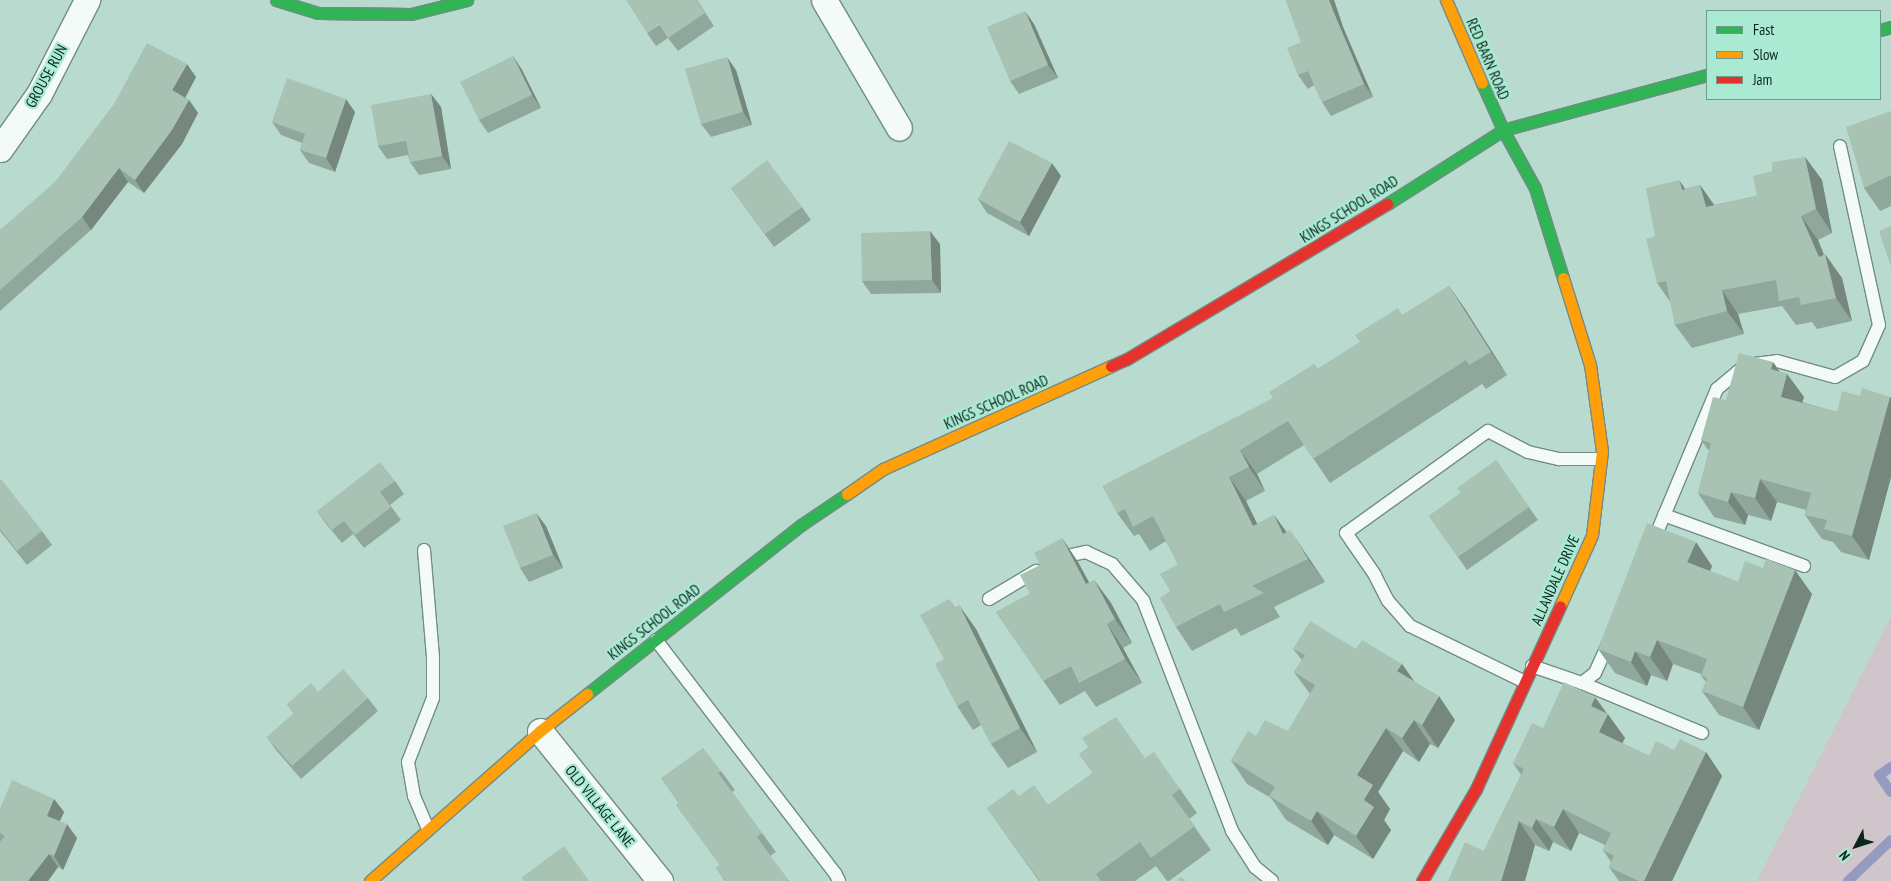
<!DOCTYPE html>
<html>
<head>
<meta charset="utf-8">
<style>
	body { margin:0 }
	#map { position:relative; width:1891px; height:881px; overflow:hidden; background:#b9dbcf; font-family:"PT Sans Narrow",sans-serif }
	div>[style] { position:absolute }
	.green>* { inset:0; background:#d0c5cb }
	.stream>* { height:10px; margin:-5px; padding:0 5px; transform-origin:5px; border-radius:5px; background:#959ac0 }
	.roads { filter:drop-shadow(1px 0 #728d85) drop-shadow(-1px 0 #728d85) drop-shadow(0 1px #728d85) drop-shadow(0 -1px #728d85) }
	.lane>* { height:12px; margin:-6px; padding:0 6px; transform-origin:6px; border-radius:6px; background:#f4faf8 }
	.street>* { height:25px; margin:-12.5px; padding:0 12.5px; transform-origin:12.5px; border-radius:12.5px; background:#f4faf8 }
	.fast>* { height:11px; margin:-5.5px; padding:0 5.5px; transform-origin:5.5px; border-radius:5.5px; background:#30b455 }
	.slow>* { height:11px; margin:-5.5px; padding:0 5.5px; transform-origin:5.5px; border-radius:5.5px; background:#ff9f0a }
	.jam>* { height:11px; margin:-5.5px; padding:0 5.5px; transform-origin:5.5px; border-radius:5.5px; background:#e5322d }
	.wall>* { inset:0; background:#90a89b }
	.shaded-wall>* { inset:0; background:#76887e }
	.building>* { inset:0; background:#a8c3b4 }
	span { translate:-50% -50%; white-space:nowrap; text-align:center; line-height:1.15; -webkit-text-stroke:4.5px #aaead3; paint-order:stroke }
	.street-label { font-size:15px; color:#0c261e }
	.legend { position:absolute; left:1706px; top:10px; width:175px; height:90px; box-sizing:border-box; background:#aaead3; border:1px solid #6b9c8b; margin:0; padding:6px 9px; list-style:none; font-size:15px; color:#0c261e }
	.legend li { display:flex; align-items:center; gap:10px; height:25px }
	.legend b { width:25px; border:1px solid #6b9c8b }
	.north { position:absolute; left:1831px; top:821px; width:50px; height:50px; -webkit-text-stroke:4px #aaead3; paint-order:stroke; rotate:230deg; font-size:14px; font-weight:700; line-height:20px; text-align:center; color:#0c261e }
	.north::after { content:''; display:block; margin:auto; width:18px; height:22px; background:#0c261e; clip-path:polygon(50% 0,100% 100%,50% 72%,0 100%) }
</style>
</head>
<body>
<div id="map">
	<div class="green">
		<i style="clip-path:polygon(1891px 616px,1891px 881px,1757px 881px)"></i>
	</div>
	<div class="stream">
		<i style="left:1891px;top:767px;width:14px;rotate:146deg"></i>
		<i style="left:1879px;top:775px;width:21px;rotate:55deg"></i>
		<i style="left:1848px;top:881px;width:59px;rotate:-43.6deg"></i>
	</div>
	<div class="roads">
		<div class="lane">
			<i style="left:1664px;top:515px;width:149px;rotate:20deg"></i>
			<i style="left:1653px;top:542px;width:166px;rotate:-67.3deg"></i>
			<i style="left:1717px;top:389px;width:38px;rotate:-40deg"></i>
			<i style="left:1746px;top:365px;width:31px;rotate:-7deg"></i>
			<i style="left:1777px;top:361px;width:60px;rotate:15.4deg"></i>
			<i style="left:1835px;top:377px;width:32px;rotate:-30deg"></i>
			<i style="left:1863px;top:361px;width:39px;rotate:-66deg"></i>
			<i style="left:1879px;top:325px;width:183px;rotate:-102.3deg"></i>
			<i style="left:424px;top:550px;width:108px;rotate:85.2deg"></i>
			<i style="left:433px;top:658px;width:40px;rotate:90deg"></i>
			<i style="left:433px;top:698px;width:69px;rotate:111.3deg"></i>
			<i style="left:408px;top:762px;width:35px;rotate:80deg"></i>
			<i style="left:414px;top:796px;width:36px;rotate:67deg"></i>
			<i style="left:1057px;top:558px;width:30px;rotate:-12deg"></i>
			<i style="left:1086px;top:552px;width:29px;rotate:25deg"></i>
			<i style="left:1112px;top:564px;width:48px;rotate:49.3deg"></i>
			<i style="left:1143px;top:600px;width:248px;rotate:68.9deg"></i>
			<i style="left:1232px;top:831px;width:43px;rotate:57.4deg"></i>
			<i style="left:1255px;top:867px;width:22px;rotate:39deg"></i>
			<i style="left:989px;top:599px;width:55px;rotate:-30.8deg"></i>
			<i style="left:656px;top:640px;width:294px;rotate:52.5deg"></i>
			<i style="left:835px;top:873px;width:9px;rotate:63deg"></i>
			<i style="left:1532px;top:666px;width:53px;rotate:18.8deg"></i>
			<i style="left:1582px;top:683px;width:16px;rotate:-38deg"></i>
			<i style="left:1595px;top:673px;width:36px;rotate:-66deg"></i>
			<i style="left:1525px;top:682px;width:128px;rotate:-154deg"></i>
			<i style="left:1410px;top:626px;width:33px;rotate:-131deg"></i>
			<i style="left:1388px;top:601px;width:29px;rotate:-117deg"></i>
			<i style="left:1375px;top:575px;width:51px;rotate:-124.6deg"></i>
			<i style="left:1346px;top:533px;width:175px;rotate:-35.7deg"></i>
			<i style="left:1488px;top:431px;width:45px;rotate:27.7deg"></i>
			<i style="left:1528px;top:452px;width:32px;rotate:13deg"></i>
			<i style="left:1559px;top:459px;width:41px"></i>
			<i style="left:1582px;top:683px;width:130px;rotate:22.6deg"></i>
		</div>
		<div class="street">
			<i style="left:824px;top:0;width:148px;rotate:59.6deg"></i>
			<i style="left:0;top:149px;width:67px;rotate:-54.7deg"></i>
			<i style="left:39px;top:94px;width:106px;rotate:-62.9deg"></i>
			<i style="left:540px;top:731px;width:192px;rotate:51.3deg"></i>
		</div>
		<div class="fast">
			<i style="left:276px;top:0;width:44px;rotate:17.2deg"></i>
			<i style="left:318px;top:13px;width:93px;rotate:0.6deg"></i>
			<i style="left:411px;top:14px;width:58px;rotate:-14deg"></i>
			<i style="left:1880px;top:30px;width:11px;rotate:-15deg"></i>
			<i style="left:1482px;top:83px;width:51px;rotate:65.9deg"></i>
			<i style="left:1503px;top:130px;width:66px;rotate:61.1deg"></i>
			<i style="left:1535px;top:188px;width:94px;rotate:72.7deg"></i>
			<i style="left:1387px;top:204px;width:138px;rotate:-32.5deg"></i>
			<i style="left:1503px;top:130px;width:211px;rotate:-15.1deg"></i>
			<i style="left:587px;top:694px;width:273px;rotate:-38.3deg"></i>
			<i style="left:801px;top:525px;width:55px;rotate:-34deg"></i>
		</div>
		<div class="slow">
			<i style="left:1446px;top:0;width:90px;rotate:66.6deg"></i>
			<i style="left:847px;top:494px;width:44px;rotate:-34.8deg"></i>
			<i style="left:883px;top:469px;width:250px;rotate:-24.3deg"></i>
			<i style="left:1560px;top:606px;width:78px;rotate:-65.7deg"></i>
			<i style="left:1592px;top:535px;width:85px;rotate:-83.2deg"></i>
			<i style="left:1602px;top:451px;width:87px;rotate:-97.9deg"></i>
			<i style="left:1590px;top:365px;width:91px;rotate:-107.2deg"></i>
			<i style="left:370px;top:881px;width:227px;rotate:-41.4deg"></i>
			<i style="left:540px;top:731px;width:60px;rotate:-38.2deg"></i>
		</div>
		<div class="jam">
			<i style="left:1111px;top:366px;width:17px;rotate:-24deg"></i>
			<i style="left:1127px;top:359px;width:303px;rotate:-30.8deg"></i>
			<i style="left:1422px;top:881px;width:107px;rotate:-59.6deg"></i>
			<i style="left:1476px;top:789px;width:201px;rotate:-65.3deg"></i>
		</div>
	</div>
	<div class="wall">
		<i style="clip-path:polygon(697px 0,714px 26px,678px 51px,668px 38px,656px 46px,647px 33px)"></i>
		<i style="clip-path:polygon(1286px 0,1334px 0,1343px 27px,1373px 97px,1331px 116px,1322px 102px,1314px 85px,1308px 89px,1298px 75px,1301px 42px)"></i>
		<i style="clip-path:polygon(1034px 24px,1058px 78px,1019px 94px,1010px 81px)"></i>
		<i style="clip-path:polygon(513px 56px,522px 70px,541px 108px,488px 133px,479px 120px)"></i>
		<i style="clip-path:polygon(736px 70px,752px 125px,711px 137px,701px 124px)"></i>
		<i style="clip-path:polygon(196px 77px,185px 97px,189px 100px,198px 113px,182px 144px,144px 193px,128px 182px,91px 230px,0 311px,0 230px)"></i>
		<i style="clip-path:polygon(431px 94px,441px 107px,451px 169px,419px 175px,410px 162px,408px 155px,387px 159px,378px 146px)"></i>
		<i style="clip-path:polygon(1891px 111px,1891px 206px,1880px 211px,1864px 188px)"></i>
		<i style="clip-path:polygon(355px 112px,335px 172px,309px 163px,300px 150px,302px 143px,281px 135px,272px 122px)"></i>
		<i style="clip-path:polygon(1805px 157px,1822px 180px,1832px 233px,1818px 240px,1824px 255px,1842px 278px,1852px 321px,1817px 329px,1812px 322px,1796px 325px,1782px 306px,1738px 314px,1744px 334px,1692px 348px,1675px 325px,1671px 303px,1657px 283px,1655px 236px,1685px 189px,1700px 185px,1714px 205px,1757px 196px,1772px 171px)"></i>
		<i style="clip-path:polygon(1061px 176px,1029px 236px,987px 213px,978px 199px)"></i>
		<i style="clip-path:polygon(731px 188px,802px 207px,811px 220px,774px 247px)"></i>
		<i style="clip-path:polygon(940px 244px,941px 293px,871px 294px,862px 281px)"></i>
		<i style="clip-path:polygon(1449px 286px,1465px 309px,1507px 375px,1486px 389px,1482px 384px,1330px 483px,1304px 445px,1257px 474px,1265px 491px,1246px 501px,1257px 524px,1274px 515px,1286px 532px,1306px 554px,1325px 582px,1274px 607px,1280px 617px,1241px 636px,1236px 628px,1192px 651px,1176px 627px,1170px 591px,1178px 564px,1166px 541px,1150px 551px,1139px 534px,1134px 536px,1117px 513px,1273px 398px,1314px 364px,1318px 369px)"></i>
		<i style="clip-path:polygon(1773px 362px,1780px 372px,1787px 374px,1804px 397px,1802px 402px,1837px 412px,1860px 396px,1890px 397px,1891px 398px,1891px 477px,1869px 560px,1841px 552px,1833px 542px,1822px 539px,1805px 515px,1806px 510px,1777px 502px,1771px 521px,1748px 515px,1745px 525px,1714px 517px,1698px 493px,1709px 451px,1701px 440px,1726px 400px)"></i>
		<i style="clip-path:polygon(1496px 460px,1538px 520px,1467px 570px,1429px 516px,1461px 493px)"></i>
		<i style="clip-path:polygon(0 480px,42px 531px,52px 545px,27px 565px,0 531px)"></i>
		<i style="clip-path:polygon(395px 481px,404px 494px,390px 505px,401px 520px,364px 548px,353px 534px,342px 543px,326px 524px,317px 511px)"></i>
		<i style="clip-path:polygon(546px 526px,563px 568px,529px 582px,520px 568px)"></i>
		<i style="clip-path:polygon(1062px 538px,1078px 562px,1089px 583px,1094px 580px,1111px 603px,1132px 643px,1123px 648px,1142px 683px,1096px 707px,1085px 691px,1060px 705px,996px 612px,1030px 594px,1040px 565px)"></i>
		<i style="clip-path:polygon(1712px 566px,1710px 571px,1738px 582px,1812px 594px,1759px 730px,1719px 715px,1702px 691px,1706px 682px,1701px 676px,1701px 674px,1673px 664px,1667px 681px,1651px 675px,1647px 686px,1615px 673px,1598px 649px)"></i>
		<i style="clip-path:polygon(949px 599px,955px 608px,976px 629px,1037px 752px,1008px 768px,991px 744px,981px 725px,973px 730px,957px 706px,944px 659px)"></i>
		<i style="clip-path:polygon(1293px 649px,1356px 649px,1402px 664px,1414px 681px,1455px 720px,1438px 748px,1430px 744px,1419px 762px,1403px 751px,1378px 792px,1390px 809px,1384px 820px,1391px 830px,1373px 859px,1334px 835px,1328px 845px,1286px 820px,1271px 798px,1247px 784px,1231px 760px,1256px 736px,1288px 731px,1310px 694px,1294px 672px,1302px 660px)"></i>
		<i style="clip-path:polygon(318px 692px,368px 698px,378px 711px,301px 779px,276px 750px,267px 737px,294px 714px,287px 704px)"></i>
		<i style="clip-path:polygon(1607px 714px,1608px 714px,1625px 738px,1622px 743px,1649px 756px,1674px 750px,1706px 752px,1722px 776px,1672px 881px,1619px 881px,1609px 867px,1611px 862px,1603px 850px,1605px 845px,1579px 833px,1571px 851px,1553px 842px,1549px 851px,1535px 845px,1484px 851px,1521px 775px,1513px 763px,1543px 728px)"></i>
		<i style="clip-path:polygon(1079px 754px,1145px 758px,1180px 789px,1197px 813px,1189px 819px,1211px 850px,1169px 881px,1167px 881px,1156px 866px,1135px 881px,1039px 881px,987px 808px,1019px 796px,1048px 805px,1093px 773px)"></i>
		<i style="clip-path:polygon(721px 771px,735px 790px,732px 792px,776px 852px,770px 856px,789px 881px,725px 881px,716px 868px,720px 865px,676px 805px,679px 803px,661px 778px)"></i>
		<i style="clip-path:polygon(54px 799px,64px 812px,60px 821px,77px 838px,63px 870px,58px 867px,48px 881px,0 881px,0 809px)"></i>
	</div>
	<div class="shaded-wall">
		<i style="clip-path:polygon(1329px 0,1334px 0,1343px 27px,1373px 97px,1364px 84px,1334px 13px)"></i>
		<i style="clip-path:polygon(1025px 11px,1034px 24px,1058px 78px,1048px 65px)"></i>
		<i style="clip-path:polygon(513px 56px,522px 70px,541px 108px,532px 95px)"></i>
		<i style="clip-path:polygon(727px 57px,736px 70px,752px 125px,743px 112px)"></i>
		<i style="clip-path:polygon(187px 64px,196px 77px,182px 104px,172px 90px)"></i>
		<i style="clip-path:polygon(431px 94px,441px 107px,451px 169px,442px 156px)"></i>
		<i style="clip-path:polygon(346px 99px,355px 112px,335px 172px,326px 158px)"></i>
		<i style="clip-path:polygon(189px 100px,198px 113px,182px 144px,144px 193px,135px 180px)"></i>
		<i style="clip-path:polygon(1805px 157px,1822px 180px,1832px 233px,1816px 209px)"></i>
		<i style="clip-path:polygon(1052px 163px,1061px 176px,1029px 236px,1020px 222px)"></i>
		<i style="clip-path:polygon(119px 168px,128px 182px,91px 230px,82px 217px)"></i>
		<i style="clip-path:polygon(1679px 180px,1695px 203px,1682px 190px)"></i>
		<i style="clip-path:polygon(1700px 185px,1717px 209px,1706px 207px)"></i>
		<i style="clip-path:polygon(1801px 216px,1818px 240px,1826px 260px,1825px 254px,1842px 278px,1852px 321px,1836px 298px)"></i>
		<i style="clip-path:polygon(930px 231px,940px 244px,941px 293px,932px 280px)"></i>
		<i style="clip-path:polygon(1449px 286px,1465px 309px,1507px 375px,1491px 352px)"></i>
		<i style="clip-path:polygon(1722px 290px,1738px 314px,1744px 334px,1727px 311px)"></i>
		<i style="clip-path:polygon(1773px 362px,1785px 380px,1787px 374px,1804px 397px,1797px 420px,1781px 397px,1771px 369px)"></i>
		<i style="clip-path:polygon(1890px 397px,1891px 398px,1891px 477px,1869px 560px,1852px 536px)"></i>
		<i style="clip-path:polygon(1240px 450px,1257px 474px,1265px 491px,1249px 467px)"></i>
		<i style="clip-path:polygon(1229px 477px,1246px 501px,1270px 550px,1253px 526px)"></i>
		<i style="clip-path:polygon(1760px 479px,1777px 502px,1771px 521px,1755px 498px)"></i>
		<i style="clip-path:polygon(1731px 492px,1748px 515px,1745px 525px,1728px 502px)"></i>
		<i style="clip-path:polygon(536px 513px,546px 526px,563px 568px,553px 555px)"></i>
		<i style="clip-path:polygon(1274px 515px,1291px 538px,1283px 534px)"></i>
		<i style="clip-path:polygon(1290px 530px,1306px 554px,1325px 582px,1308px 559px)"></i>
		<i style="clip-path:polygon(1062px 538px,1078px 562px,1103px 608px,1086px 584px)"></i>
		<i style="clip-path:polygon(1696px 542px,1712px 566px,1704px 586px,1687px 562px)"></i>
		<i style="clip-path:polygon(1795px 570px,1812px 594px,1759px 730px,1743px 707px)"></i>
		<i style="clip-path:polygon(1094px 580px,1111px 603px,1132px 643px,1115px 619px)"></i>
		<i style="clip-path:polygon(959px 605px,976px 629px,1037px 752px,1020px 728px)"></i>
		<i style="clip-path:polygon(1107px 624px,1123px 648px,1142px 683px,1125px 659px)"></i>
		<i style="clip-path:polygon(1657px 640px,1673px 664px,1667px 681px,1650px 657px)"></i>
		<i style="clip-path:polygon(1635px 651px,1651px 675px,1647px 686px,1631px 662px)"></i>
		<i style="clip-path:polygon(1402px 664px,1418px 687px,1397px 671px)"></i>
		<i style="clip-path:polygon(1439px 696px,1455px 720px,1438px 748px,1422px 725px)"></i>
		<i style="clip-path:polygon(1595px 697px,1625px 738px,1616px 756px,1599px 732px,1591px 706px)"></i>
		<i style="clip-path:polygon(1414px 720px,1430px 744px,1419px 762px,1402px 738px)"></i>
		<i style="clip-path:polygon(1386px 728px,1403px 751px,1378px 792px,1390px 809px,1384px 820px,1391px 830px,1373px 859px,1356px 836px,1364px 800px,1357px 775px)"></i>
		<i style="clip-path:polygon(1706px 752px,1722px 776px,1672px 881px,1644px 881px)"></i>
		<i style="clip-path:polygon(54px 799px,64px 812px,56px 829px,47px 816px)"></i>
		<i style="clip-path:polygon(1563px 809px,1579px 833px,1571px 851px,1554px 827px)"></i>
		<i style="clip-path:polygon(1317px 811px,1334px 835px,1328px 845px,1311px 821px)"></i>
		<i style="clip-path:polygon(1536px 819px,1553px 842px,1549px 851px,1532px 828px)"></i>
		<i style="clip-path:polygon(1519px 821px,1535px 845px,1525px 881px,1501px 881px)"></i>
		<i style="clip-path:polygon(67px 824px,77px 838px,63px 870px,54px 856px)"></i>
		<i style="clip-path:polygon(49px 854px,58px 867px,48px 881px,28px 881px)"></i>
	</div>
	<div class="building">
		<i style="clip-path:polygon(626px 0,696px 0,705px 13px,668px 38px,659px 24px,647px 33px)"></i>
		<i style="clip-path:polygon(1286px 0,1329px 0,1334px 13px,1364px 84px,1322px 102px,1308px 71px,1298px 75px,1287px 48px,1301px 42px)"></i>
		<i style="clip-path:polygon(1025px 11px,1048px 65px,1010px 81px,987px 27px)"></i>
		<i style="clip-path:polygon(147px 43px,187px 64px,172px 90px,189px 100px,172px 130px,135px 180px,119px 168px,82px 217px,0 290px,0 230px,55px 182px,114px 104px)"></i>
		<i style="clip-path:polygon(513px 56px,532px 95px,479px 120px,460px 82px)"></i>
		<i style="clip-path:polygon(727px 57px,743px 112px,701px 124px,685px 69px)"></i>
		<i style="clip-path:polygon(287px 78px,346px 99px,326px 158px,300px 150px,305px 134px,272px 122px)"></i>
		<i style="clip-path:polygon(431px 94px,442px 156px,410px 162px,406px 141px,378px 146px,371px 105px)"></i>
		<i style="clip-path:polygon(1891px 111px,1891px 175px,1864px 188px,1846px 127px)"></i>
		<i style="clip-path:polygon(1009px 141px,1052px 163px,1020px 222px,978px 199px)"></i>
		<i style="clip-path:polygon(1805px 157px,1816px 209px,1801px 216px,1819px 257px,1825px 254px,1836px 298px,1801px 305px,1799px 297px,1779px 301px,1776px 280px,1722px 290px,1727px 311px,1675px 325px,1666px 281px,1657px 283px,1646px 239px,1655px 236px,1646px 188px,1679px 180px,1682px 190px,1700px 185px,1706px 207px,1757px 196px,1753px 176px,1772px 171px,1772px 162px)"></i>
		<i style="clip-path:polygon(767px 160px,802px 207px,765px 234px,731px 188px)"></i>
		<i style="clip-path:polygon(1891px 226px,1891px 267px,1879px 231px)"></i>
		<i style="clip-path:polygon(930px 231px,932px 280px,862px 281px,861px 233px)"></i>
		<i style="clip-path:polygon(1449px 286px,1491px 352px,1469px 365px,1466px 360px,1313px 459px,1288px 421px,1240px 450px,1249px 467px,1229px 477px,1253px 526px,1274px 515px,1283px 534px,1290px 530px,1308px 559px,1252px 586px,1264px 593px,1224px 612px,1220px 604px,1176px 627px,1160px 598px,1170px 591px,1160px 574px,1178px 564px,1153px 516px,1133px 527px,1125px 509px,1117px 513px,1102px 486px,1273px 398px,1269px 392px,1314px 364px,1317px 369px,1360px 342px,1355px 335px,1398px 308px,1402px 315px)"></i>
		<i style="clip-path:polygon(1739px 353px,1773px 362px,1771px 369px,1787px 374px,1781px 397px,1837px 412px,1842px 391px,1860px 396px,1862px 388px,1890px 397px,1852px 536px,1824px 529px,1827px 520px,1805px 515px,1811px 493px,1760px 479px,1755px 498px,1731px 492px,1728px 502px,1698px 493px,1711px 443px,1701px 440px,1713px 397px,1726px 400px)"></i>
		<i style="clip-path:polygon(1496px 460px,1529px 507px,1458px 557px,1429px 516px,1461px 493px,1457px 488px)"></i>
		<i style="clip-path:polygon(380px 462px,395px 481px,380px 492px,391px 507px,355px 535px,344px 521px,332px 530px,317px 511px)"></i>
		<i style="clip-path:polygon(1px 479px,42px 531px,17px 551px,0 529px,0 480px)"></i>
		<i style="clip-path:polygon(536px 513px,553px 555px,520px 568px,503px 526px)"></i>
		<i style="clip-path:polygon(1647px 523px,1696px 542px,1687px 562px,1738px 582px,1745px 561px,1763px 568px,1766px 559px,1795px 570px,1743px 707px,1702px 691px,1707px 678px,1701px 676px,1707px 659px,1657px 640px,1650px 657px,1635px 651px,1631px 662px,1598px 649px)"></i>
		<i style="clip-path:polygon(1062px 538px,1086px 584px,1094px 580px,1115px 619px,1107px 624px,1125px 659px,1079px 683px,1071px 666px,1043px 681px,996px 612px,1030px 594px,1020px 575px,1040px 565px,1034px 553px)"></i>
		<i style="clip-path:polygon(949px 599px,954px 608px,959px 605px,1020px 728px,991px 744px,968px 700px,957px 706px,935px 664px,944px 659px,920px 615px)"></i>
		<i style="clip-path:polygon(1310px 621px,1356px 649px,1362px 640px,1402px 664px,1397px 671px,1439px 696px,1422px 725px,1414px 720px,1402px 738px,1386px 728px,1357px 775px,1373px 785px,1364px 800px,1374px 807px,1356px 836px,1317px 811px,1311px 821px,1269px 796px,1275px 787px,1231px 760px,1248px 731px,1256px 736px,1265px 720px,1288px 731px,1315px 685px,1294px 672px,1305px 655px,1293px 649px)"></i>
		<i style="clip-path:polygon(343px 669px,368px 698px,292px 766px,267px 737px,294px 713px,287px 704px,311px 683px,318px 692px)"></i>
		<i style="clip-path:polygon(1564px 682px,1595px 697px,1591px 706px,1608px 714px,1599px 732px,1649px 756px,1656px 741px,1674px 750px,1680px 739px,1706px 752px,1644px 881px,1639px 881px,1609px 867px,1614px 856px,1603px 850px,1611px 833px,1563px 809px,1554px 827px,1536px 819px,1532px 828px,1519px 821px,1501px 881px,1448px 881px,1465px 842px,1484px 851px,1524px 769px,1513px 763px,1532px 723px,1543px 728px)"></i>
		<i style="clip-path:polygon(1116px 717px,1145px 758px,1154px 752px,1180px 789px,1172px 795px,1195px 826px,1151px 858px,1140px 842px,1096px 874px,1101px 881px,1040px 881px,987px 808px,1013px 789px,1019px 796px,1034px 785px,1048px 805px,1093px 773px,1079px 754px,1088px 747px,1082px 738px)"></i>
		<i style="clip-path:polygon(703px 748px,721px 771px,718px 773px,762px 833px,757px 837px,788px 880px,787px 881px,726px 881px,716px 868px,720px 865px,676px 805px,679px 802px,661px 778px)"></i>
		<i style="clip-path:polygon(12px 780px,54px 799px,47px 816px,67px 824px,54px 856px,49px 854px,28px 881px,0 881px,0 842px,5px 836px,0 833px,0 809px)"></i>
		<i style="clip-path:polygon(564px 846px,589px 881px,524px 881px,521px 878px)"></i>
		<i style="clip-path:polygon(1180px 877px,1186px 881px,1177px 881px)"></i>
	</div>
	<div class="street-label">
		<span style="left:1488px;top:59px;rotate:67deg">RED BARN ROAD</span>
		<span style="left:46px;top:76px;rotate:-61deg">GROUSE RUN</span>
		<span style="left:1349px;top:209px;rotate:-32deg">KINGS SCHOOL ROAD</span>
		<span style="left:996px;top:402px;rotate:-24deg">KINGS SCHOOL ROAD</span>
		<span style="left:1555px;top:580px;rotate:-66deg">ALLANDALE DRIVE</span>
		<span style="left:654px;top:622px;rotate:-38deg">KINGS SCHOOL ROAD</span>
		<span style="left:600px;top:806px;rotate:51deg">OLD VILLAGE LANE</span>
	</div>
	<ul class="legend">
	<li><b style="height:6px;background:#30b455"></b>Fast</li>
	<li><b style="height:6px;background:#ff9f0a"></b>Slow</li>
	<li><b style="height:6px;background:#e5322d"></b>Jam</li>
	</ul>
	<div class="north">N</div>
</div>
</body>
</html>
